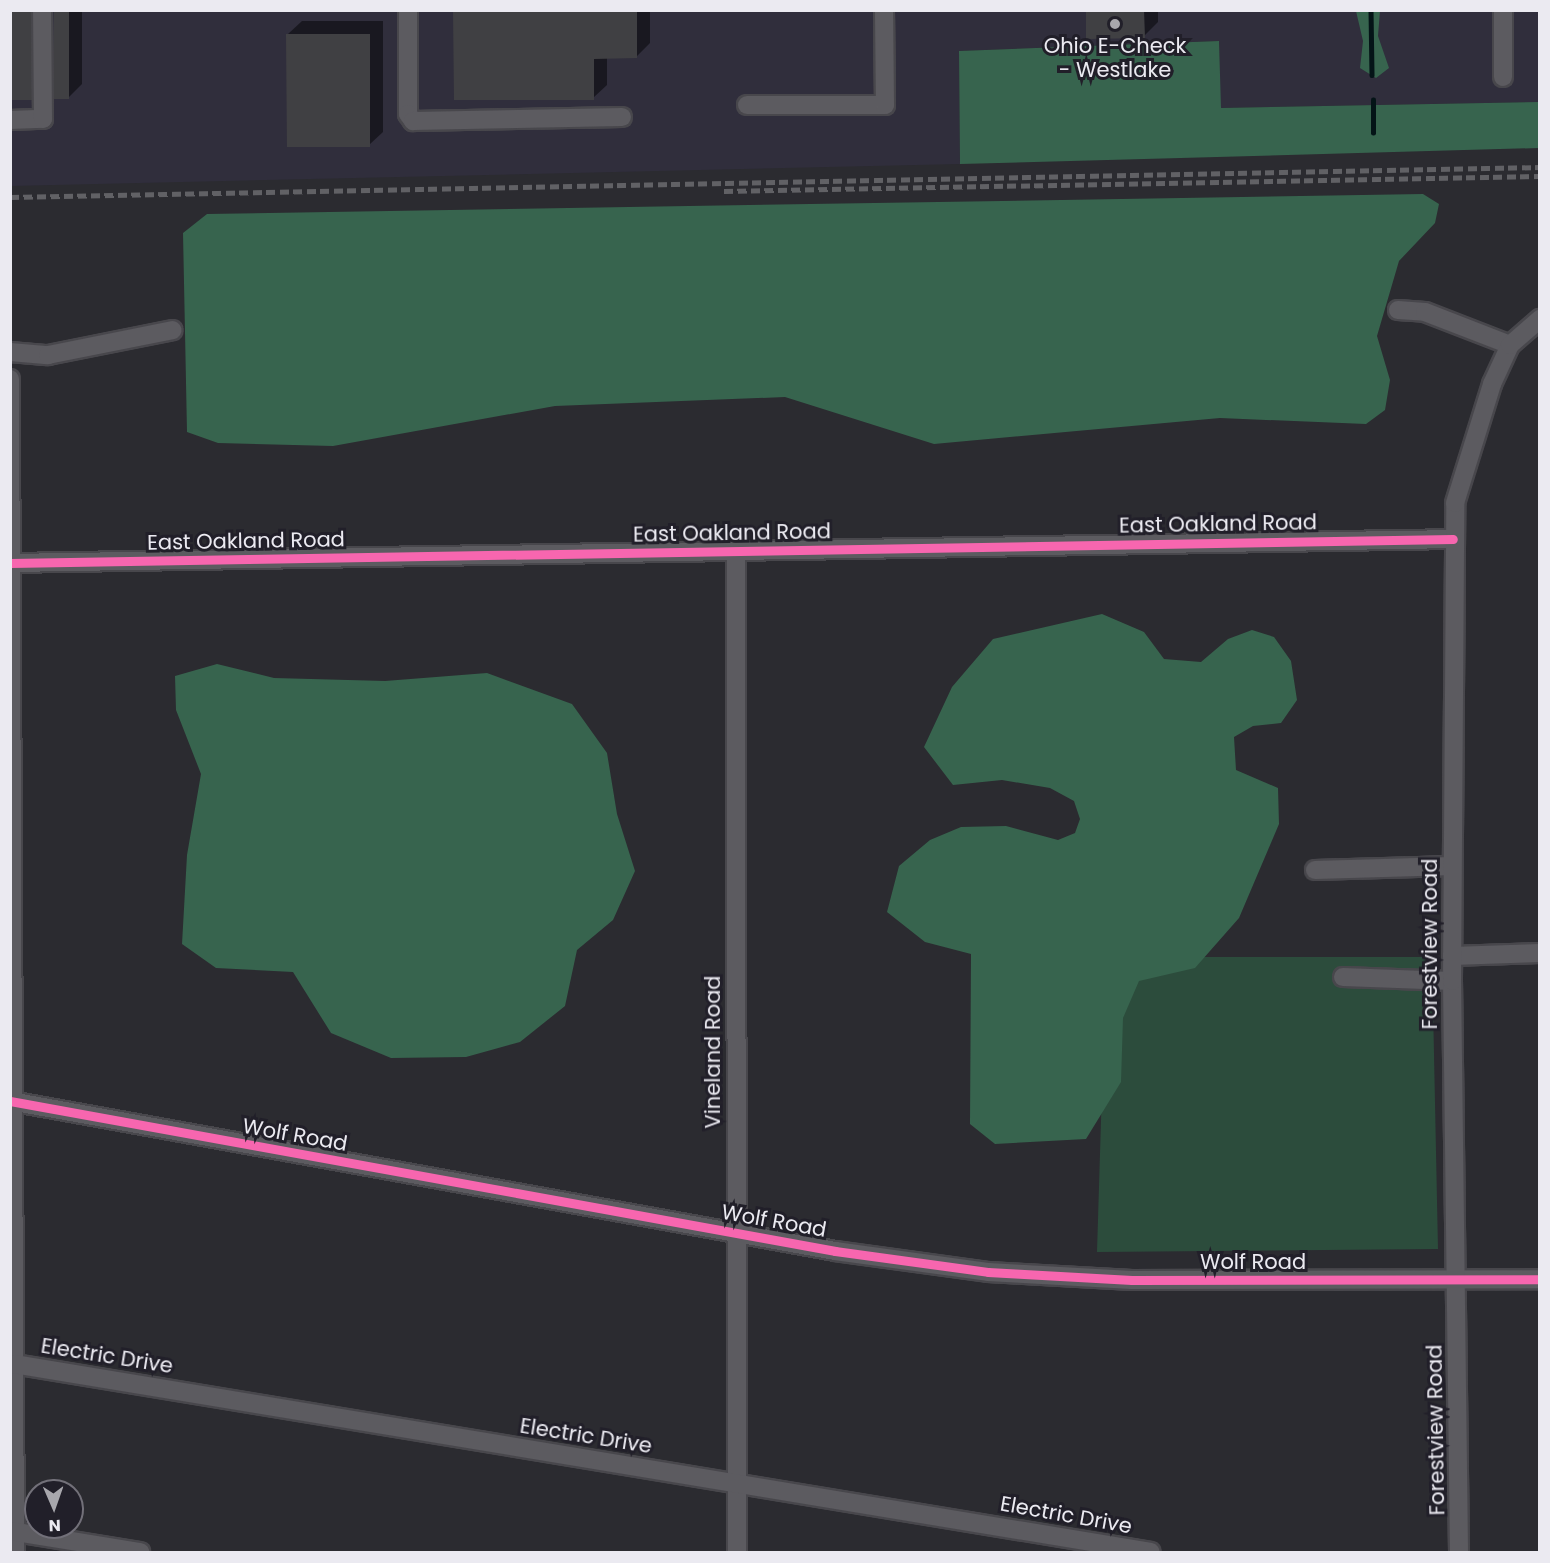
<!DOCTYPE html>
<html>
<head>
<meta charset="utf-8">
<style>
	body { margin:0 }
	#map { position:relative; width:1550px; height:1563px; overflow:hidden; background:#2b2b30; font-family:Poppins,sans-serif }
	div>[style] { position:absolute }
	.built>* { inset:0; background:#302e3c }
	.green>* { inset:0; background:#2c4c3c }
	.forest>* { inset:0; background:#37644e }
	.shadow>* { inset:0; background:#0007 }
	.stream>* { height:4.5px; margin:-2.25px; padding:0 2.25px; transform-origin:2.25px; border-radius:2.25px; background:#041417 }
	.building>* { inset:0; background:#404043 }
	.roads { filter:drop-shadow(2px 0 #48474c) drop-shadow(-2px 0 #48474c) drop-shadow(0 2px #48474c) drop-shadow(0 -2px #48474c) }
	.minor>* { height:18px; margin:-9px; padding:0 9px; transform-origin:9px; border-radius:9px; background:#5c5b60 }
	.rail>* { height:4.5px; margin-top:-2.25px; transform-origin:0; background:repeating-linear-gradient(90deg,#616165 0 9px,transparent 0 13.5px) }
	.cycleway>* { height:9px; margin:-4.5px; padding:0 4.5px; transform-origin:4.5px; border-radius:4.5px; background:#f766af }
	.dots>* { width:16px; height:16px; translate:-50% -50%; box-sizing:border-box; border:3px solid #211f29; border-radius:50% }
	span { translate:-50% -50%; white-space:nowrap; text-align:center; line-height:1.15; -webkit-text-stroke:6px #211f29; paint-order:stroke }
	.poi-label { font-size:21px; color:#ebeaf1 }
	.street-label { font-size:21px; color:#ebeaf1 }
	.frame { position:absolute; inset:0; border:12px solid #ebeaf1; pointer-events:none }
	.north { position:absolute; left:24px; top:1479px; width:60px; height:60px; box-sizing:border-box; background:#211f29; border:2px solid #727079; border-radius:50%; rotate:178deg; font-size:16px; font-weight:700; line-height:24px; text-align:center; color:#ebeaf1 }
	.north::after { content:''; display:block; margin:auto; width:21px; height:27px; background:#a8a7ad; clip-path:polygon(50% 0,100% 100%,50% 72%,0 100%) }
</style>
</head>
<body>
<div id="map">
	<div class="built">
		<i style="clip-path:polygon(10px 11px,1539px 11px,1539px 102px,1220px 108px,1219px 41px,959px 51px,960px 164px,11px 186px)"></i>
	</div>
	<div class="green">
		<i style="clip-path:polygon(1106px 957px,1432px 957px,1438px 1249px,1097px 1252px)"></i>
	</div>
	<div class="forest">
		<i style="clip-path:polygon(1356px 11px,1380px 11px,1378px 36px,1389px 68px,1376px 78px,1360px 68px,1363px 41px)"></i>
		<i style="clip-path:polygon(1219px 41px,1221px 108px,1539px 102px,1539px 148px,960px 164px,959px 51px)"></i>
		<i style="clip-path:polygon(1423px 194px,1439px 204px,1435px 223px,1399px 261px,1377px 336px,1390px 380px,1385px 410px,1366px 424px,1220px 418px,934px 444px,785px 397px,555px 406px,333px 446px,218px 443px,187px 432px,183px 233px,207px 214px)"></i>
		<i style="clip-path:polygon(1102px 614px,1144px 632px,1164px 659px,1201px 662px,1228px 639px,1252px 630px,1274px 637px,1291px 661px,1297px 700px,1281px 723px,1253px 726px,1234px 737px,1236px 770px,1278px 788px,1279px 824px,1239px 918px,1195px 968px,1139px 981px,1123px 1018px,1121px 1082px,1086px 1139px,995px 1144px,970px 1124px,971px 954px,925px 942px,887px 912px,899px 866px,930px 840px,961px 827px,1006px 826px,1058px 840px,1075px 833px,1080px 819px,1074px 801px,1050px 788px,1002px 780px,953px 785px,924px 747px,952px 687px,993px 639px)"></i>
		<i style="clip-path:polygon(217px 664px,274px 678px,385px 681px,487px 673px,572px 704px,607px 753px,617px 814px,635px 871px,613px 920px,577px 950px,565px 1006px,520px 1042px,466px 1057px,391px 1058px,331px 1033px,293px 972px,216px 968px,182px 944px,187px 855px,201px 774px,176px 710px,175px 676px)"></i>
	</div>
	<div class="shadow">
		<i style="clip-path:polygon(55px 10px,82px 10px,82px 84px,69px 97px)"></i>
		<i style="clip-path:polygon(455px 10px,650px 10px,650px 43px,636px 57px,607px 57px,607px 85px,593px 98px)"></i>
		<i style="clip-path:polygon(1087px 10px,1158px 10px,1158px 22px,1144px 36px)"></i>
		<i style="clip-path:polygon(302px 21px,383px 21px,383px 132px,369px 145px,288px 34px)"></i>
	</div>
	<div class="stream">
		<i style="left:1371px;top:10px;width:65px;rotate:89.1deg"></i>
		<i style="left:1373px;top:133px;width:33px;rotate:-90deg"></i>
	</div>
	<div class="building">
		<i style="clip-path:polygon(10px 10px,36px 10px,36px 100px,10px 100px)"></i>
		<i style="clip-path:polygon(54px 10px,69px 10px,69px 99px,54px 99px)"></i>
		<i style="clip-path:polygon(453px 10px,637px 10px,637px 58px,594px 59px,594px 100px,454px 100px)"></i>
		<i style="clip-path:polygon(1086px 10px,1144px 10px,1145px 38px,1086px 39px)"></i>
		<i style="clip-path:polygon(286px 34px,370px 34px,370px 147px,287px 147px)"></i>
	</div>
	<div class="roads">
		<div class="minor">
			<i style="left:408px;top:10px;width:104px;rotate:90deg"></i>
			<i style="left:408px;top:114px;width:9px;rotate:54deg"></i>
			<i style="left:413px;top:121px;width:209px;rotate:-1.1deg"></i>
			<i style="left:1503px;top:77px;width:67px;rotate:-90deg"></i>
			<i style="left:747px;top:105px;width:138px"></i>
			<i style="left:885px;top:105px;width:95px;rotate:-90.6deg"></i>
			<i style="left:10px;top:120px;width:33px;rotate:-2deg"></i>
			<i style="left:43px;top:119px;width:109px;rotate:-90.5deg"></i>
			<i style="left:1398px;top:310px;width:27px;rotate:4deg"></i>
			<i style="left:1425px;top:312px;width:91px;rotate:21.2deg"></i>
			<i style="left:10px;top:352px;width:38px;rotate:5deg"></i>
			<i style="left:48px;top:355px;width:127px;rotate:-11.3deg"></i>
			<i style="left:10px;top:379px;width:1173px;rotate:89.76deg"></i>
			<i style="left:736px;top:551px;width:1001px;rotate:89.94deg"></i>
			<i style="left:10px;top:563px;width:1443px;rotate:-0.95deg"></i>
			<i style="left:1315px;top:870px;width:137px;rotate:-1.7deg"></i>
			<i style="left:1452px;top:956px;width:88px;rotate:-2deg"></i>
			<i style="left:1343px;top:977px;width:109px;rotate:2.1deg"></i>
			<i style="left:10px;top:1101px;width:839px;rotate:10.3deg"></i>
			<i style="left:835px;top:1251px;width:154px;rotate:7.8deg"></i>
			<i style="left:988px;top:1272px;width:144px;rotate:3.2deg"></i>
			<i style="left:1132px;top:1280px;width:408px;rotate:-0.1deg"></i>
			<i style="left:14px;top:1364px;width:1152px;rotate:9.39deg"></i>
			<i style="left:10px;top:1531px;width:132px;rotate:9.2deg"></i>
			<i style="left:1459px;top:1552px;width:571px;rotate:-90.7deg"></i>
			<i style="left:1452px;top:981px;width:478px;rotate:-89.6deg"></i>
			<i style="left:1455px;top:503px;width:125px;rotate:-72.7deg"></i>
			<i style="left:1492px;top:384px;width:43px;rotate:-65.2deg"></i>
			<i style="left:1510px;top:345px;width:40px;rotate:-41deg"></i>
		</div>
	</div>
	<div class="rail">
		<i style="left:724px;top:191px;width:816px;rotate:-1.05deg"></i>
		<i style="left:10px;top:197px;width:1530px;rotate:-1.12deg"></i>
	</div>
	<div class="cycleway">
		<i style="left:10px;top:563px;width:1443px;rotate:-0.95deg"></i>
		<i style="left:10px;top:1101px;width:839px;rotate:10.3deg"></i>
		<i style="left:835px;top:1251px;width:154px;rotate:7.8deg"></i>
		<i style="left:988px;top:1272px;width:144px;rotate:3.2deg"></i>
		<i style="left:1132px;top:1280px;width:408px;rotate:-0.1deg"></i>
	</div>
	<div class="dots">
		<i style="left:1115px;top:24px;background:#a8a7ad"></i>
	</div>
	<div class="poi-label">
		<span style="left:1115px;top:58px">Ohio E-Check<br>- Westlake</span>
	</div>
	<div class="street-label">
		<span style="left:1218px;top:524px;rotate:-1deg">East Oakland Road</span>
		<span style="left:732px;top:533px;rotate:-1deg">East Oakland Road</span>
		<span style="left:246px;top:541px;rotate:-1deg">East Oakland Road</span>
		<span style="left:1430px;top:944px;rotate:-90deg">Forestview Road</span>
		<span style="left:713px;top:1052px;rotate:-90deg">Vineland Road</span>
		<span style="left:295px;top:1135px;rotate:10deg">Wolf Road</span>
		<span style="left:774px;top:1221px;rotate:10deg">Wolf Road</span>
		<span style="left:1253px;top:1262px">Wolf Road</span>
		<span style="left:107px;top:1356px;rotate:9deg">Electric Drive</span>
		<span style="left:1436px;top:1430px;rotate:-91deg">Forestview Road</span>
		<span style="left:586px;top:1436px;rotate:9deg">Electric Drive</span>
		<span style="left:1066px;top:1515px;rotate:10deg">Electric Drive</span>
	</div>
	<div class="frame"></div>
	<div class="north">N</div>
</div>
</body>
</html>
